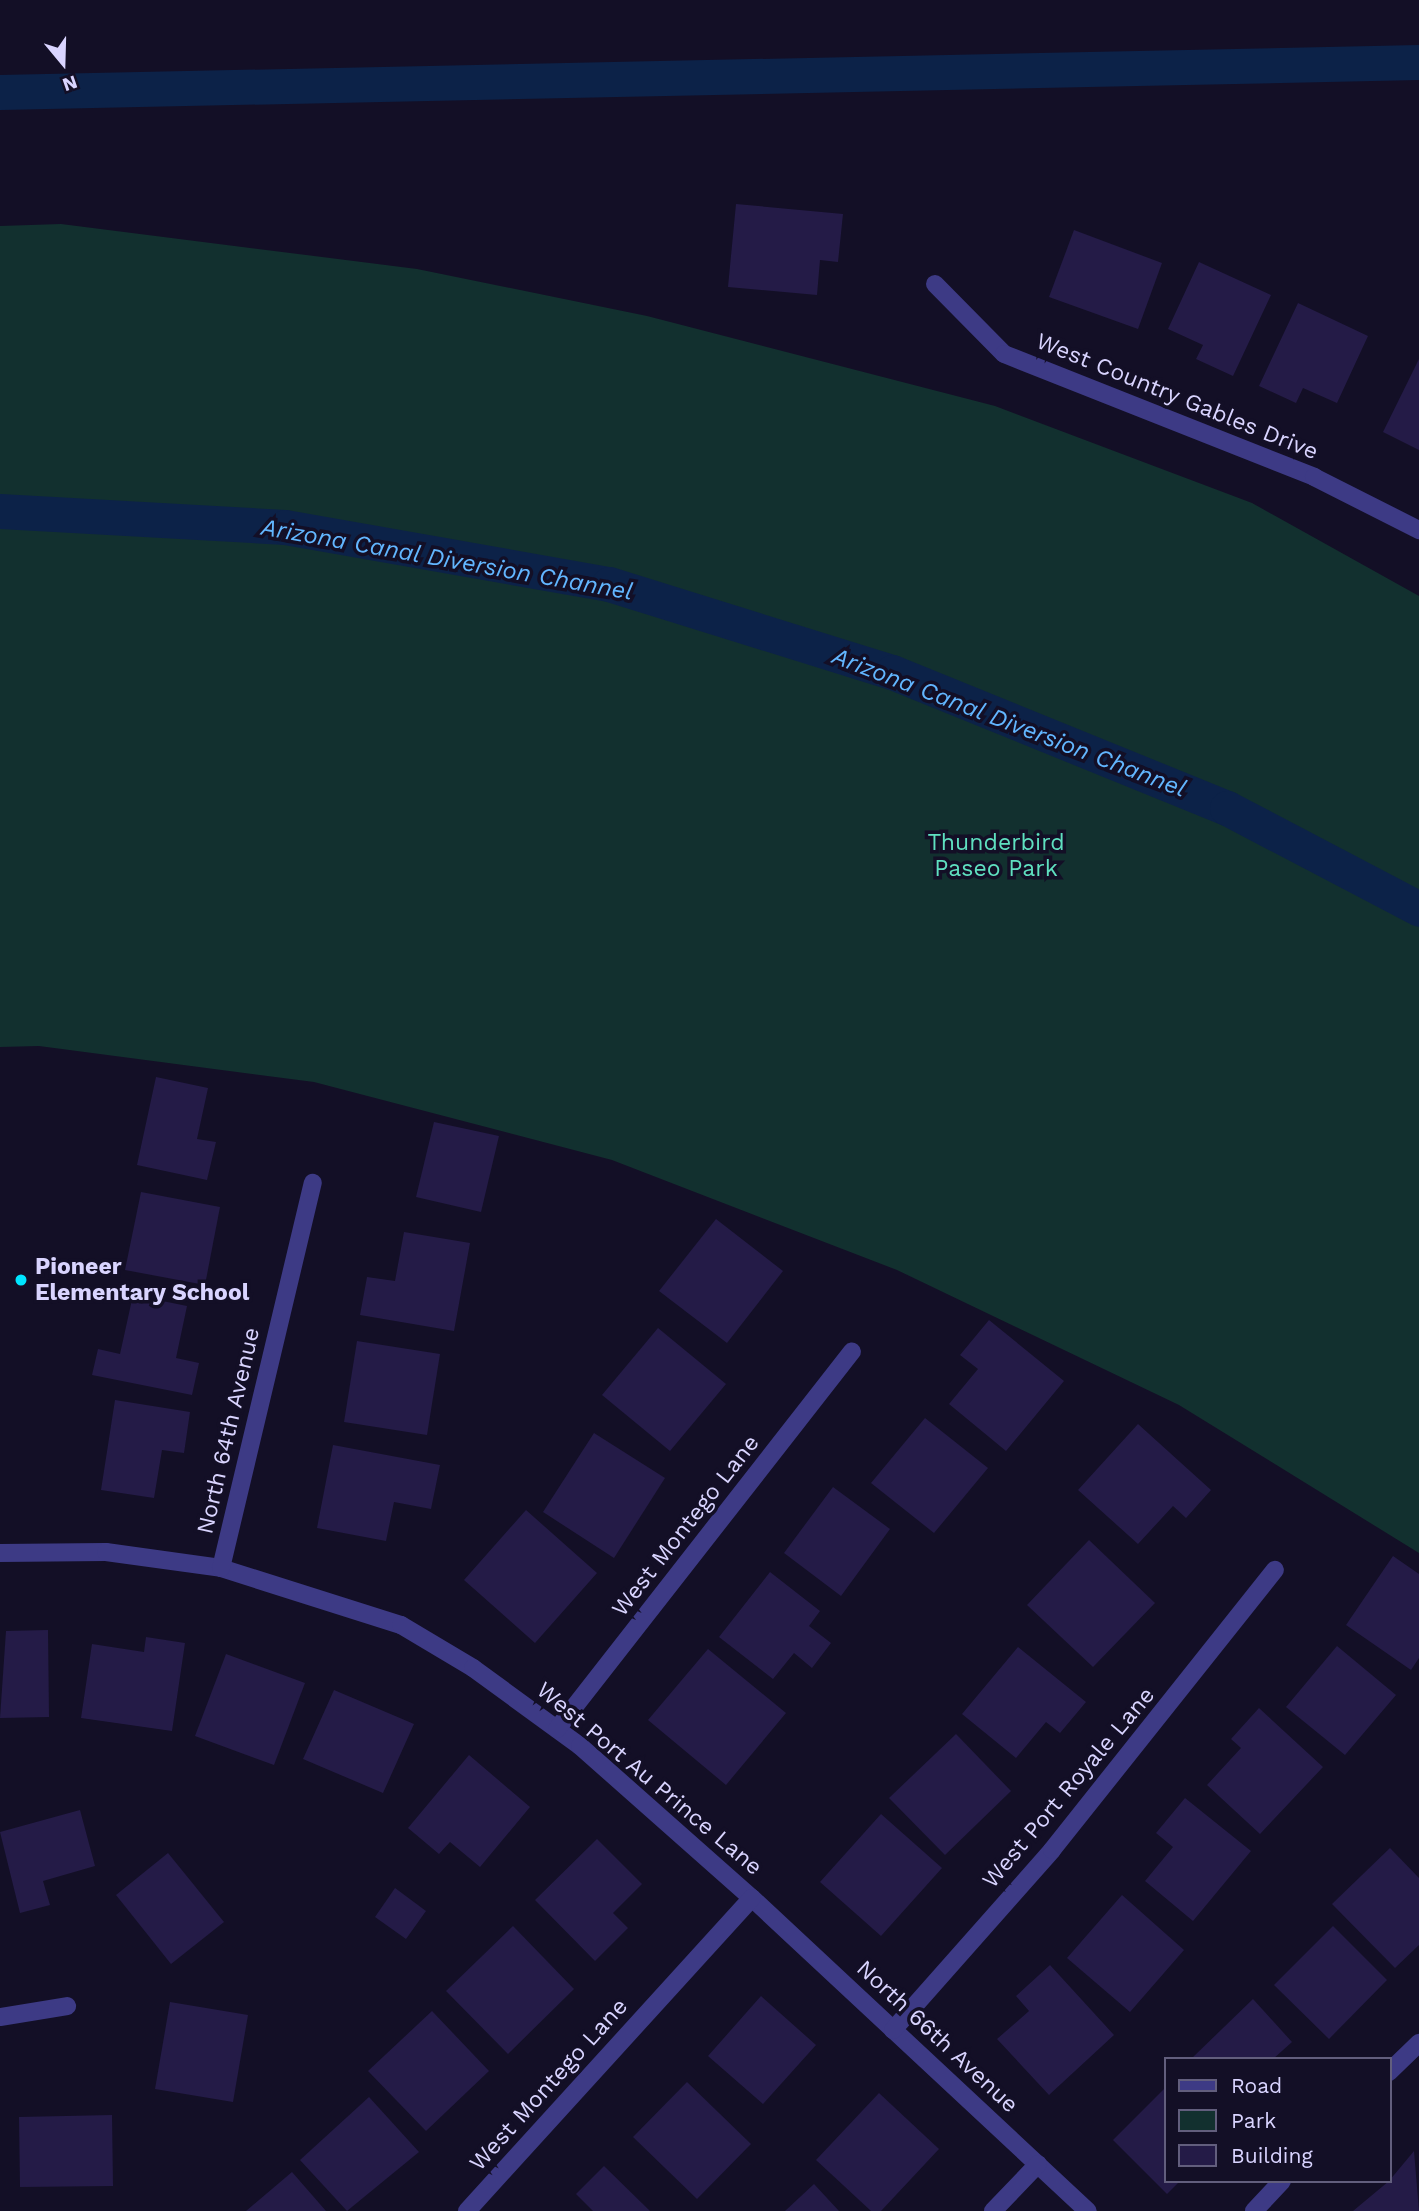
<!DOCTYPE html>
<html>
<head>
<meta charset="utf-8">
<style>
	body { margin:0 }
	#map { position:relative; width:1419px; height:2211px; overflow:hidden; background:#130f26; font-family:"Work Sans",sans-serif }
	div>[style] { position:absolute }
	.green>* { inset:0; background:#12302f }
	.canal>* { height:35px; margin:-17.5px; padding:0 17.5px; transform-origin:17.5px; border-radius:17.5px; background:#0c2248 }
	.building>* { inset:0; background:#241b47 }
	.minor>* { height:18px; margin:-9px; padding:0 9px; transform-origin:9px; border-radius:9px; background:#3d3a85 }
	.dots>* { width:19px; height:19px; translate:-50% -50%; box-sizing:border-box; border:4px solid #130f26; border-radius:50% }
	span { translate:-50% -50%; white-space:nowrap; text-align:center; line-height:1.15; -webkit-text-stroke:7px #130f26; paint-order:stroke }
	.street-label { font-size:23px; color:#d9d4ff }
	.park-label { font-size:23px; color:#5fe0c0 }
	.poi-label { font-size:23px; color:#d9d4ff; font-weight:700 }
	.left { translate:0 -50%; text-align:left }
	.water-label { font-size:24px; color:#62b6ff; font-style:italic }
	.legend { position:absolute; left:1164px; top:2057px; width:228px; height:126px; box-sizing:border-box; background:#130f26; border:2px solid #625e7d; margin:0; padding:9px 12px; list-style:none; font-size:21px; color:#d9d4ff }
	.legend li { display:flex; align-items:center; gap:14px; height:35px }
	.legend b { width:35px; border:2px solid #625e7d }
	.north { position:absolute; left:28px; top:28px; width:70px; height:70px; -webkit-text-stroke:5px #130f26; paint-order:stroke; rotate:161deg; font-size:19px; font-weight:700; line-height:28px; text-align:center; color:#d9d4ff }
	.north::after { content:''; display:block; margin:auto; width:24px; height:32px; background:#d9d4ff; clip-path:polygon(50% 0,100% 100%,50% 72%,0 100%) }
</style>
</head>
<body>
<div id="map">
	<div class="green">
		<i style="clip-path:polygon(61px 224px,417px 269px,647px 316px,995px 406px,1252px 503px,1419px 596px,1419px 1553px,1179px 1405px,897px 1270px,612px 1160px,314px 1082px,39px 1046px,0 1047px,0 226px)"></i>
	</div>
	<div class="canal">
		<i style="left:0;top:92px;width:1419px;rotate:-1.21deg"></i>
		<i style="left:0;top:511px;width:285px;rotate:3.2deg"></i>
		<i style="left:285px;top:527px;width:329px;rotate:10deg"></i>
		<i style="left:609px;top:584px;width:296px;rotate:17.3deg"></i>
		<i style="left:892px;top:672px;width:362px;rotate:22.1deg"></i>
		<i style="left:1227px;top:808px;width:217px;rotate:27.7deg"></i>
	</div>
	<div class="building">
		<i style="clip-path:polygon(736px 204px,843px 214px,838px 262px,820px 260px,817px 295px,728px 287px)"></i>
		<i style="clip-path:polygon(1074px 230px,1162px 263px,1138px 329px,1049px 297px)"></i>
		<i style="clip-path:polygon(1199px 262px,1271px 295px,1233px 376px,1196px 359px,1203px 345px,1168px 329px)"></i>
		<i style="clip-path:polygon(1298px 303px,1368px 336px,1337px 403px,1303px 388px,1296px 403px,1259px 386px)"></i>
		<i style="clip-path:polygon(1419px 359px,1419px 450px,1383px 432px)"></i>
		<i style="clip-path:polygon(156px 1077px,208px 1088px,197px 1139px,216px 1142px,207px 1180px,137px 1165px)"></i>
		<i style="clip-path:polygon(434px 1122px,499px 1136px,481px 1212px,416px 1197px)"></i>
		<i style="clip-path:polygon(141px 1192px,220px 1207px,205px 1285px,125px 1270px)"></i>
		<i style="clip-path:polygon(716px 1219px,783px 1271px,727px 1343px,659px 1291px)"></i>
		<i style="clip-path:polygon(404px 1232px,470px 1243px,454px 1331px,360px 1315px,367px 1277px,395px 1281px)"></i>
		<i style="clip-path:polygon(133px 1295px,187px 1306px,176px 1358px,199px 1363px,192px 1395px,92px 1375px,98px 1349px,120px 1354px)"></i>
		<i style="clip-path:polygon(989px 1320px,1064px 1381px,1006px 1451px,949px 1404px,978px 1369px,960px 1355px)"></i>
		<i style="clip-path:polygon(658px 1328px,726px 1384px,670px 1451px,602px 1395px)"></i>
		<i style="clip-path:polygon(357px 1341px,440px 1354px,427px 1435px,344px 1422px)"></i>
		<i style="clip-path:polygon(115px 1400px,190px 1412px,184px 1453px,162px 1450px,154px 1498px,101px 1490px)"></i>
		<i style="clip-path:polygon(925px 1418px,988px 1468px,934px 1533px,871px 1483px)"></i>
		<i style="clip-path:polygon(1138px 1424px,1211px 1490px,1186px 1518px,1173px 1506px,1138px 1544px,1078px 1490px)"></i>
		<i style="clip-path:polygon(594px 1433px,665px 1478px,614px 1558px,543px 1512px)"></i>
		<i style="clip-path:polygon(333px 1445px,440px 1465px,431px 1509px,394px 1502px,386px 1541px,317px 1528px)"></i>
		<i style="clip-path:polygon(833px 1487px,890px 1529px,841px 1596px,784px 1553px)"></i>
		<i style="clip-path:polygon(526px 1510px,597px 1573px,535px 1643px,464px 1580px)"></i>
		<i style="clip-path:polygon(1089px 1540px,1155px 1603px,1093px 1667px,1027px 1605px)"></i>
		<i style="clip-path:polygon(1393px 1556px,1419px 1574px,1419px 1658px,1411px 1670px,1346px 1625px)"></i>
		<i style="clip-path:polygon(770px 1572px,820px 1611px,809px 1626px,831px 1643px,812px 1668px,794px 1653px,773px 1679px,719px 1637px)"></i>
		<i style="clip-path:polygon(48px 1630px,49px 1717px,0 1718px,6px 1631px)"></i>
		<i style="clip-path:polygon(146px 1637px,185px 1643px,172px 1731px,81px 1718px,92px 1644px,144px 1652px)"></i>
		<i style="clip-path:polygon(1337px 1646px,1396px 1695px,1345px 1755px,1286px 1707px)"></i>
		<i style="clip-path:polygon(1018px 1647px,1086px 1702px,1060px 1733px,1046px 1722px,1016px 1758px,962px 1714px)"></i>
		<i style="clip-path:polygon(708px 1649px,786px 1713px,726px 1785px,648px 1720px)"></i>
		<i style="clip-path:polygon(226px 1654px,305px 1683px,274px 1765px,195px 1736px)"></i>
		<i style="clip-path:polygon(334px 1690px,414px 1724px,383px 1793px,303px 1759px)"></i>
		<i style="clip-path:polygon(1259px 1708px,1323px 1767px,1260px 1834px,1207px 1785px,1241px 1748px,1231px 1739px)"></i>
		<i style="clip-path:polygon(956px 1734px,1011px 1791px,945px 1855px,889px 1798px)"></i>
		<i style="clip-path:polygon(469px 1755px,530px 1807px,480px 1867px,450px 1842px,439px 1854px,408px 1828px)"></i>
		<i style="clip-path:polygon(1185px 1798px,1251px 1851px,1193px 1921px,1145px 1881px,1173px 1847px,1156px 1833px)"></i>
		<i style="clip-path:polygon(80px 1810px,95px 1866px,43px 1881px,50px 1905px,20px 1913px,0 1832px)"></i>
		<i style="clip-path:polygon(881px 1814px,942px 1868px,881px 1936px,820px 1882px)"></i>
		<i style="clip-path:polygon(597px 1839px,642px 1884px,613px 1913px,628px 1928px,595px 1961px,535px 1900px)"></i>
		<i style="clip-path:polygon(1390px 1848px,1419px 1878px,1419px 1945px,1395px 1968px,1332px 1904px)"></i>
		<i style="clip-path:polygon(168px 1853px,224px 1922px,171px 1964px,116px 1895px)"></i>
		<i style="clip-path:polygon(395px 1888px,426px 1911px,406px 1939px,375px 1917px)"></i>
		<i style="clip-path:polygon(1122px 1895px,1184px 1950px,1130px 2012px,1067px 1958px)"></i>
		<i style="clip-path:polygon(513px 1926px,574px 1989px,508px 2054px,446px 1991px)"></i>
		<i style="clip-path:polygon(1333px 1926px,1387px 1980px,1329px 2039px,1274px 1985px)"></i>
		<i style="clip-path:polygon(1050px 1965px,1114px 2035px,1049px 2095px,997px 2039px,1029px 2011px,1016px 1996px)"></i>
		<i style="clip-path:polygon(761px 1996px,816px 2045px,763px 2104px,708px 2056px)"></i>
		<i style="clip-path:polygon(1253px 1999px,1292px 2042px,1273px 2059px,1191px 2059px)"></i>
		<i style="clip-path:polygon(170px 2002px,248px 2015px,233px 2102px,155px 2089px)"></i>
		<i style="clip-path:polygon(432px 2011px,489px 2071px,426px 2131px,368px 2071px)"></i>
		<i style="clip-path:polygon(687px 2082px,751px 2144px,697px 2199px,633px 2137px)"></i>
		<i style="clip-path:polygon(1165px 2088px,1165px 2181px,1180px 2181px,1167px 2194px,1113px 2140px)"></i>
		<i style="clip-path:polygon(879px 2093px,939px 2149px,881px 2211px,871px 2211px,816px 2160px)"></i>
		<i style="clip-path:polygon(369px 2097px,419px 2152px,347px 2211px,300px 2160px)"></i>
		<i style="clip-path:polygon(112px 2115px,113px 2186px,20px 2187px,19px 2117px)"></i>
		<i style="clip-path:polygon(1414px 2151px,1419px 2211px,1353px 2211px,1389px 2181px)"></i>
		<i style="clip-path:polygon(604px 2166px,650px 2211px,593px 2211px,576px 2194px)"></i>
		<i style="clip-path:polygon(292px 2172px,326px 2211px,246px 2211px)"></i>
		<i style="clip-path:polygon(814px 2184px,839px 2211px,785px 2211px)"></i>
	</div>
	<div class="minor">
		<i style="left:935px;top:284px;width:98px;rotate:45.4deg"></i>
		<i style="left:1004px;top:354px;width:334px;rotate:21.6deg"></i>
		<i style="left:1314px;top:477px;width:118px;rotate:26.8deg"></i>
		<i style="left:0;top:1553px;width:106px;rotate:-0.5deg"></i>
		<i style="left:106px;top:1552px;width:116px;rotate:7.9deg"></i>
		<i style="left:221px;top:1568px;width:189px;rotate:17.6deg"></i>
		<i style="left:401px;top:1625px;width:84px;rotate:30.8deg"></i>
		<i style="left:473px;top:1668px;width:132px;rotate:36.1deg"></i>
		<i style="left:580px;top:1746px;width:230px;rotate:41.5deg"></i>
		<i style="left:752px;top:1898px;width:459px;rotate:43deg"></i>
		<i style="left:221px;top:1568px;width:396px;rotate:-76.6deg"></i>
		<i style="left:557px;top:1729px;width:479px;rotate:-52deg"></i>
		<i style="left:0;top:2017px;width:68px;rotate:-9.3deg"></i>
		<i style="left:893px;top:2030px;width:240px;rotate:-48.5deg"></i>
		<i style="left:1052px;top:1850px;width:358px;rotate:-51.5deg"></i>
		<i style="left:1389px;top:2072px;width:42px;rotate:-44deg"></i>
		<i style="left:467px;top:2211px;width:423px;rotate:-47.7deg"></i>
		<i style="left:993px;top:2211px;width:65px;rotate:-46.2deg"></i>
		<i style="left:1254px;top:2211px;width:41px;rotate:-47deg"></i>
	</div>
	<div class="dots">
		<i style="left:21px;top:1280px;background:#00e5ff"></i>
	</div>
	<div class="street-label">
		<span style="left:1177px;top:397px;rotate:22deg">West Country Gables Drive</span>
		<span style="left:229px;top:1431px;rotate:-77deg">North 64th Avenue</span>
		<span style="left:686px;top:1526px;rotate:-52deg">West Montego Lane</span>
		<span style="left:649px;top:1779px;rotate:40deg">West Port Au Prince Lane</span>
		<span style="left:1069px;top:1788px;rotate:-50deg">West Port Royale Lane</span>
		<span style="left:937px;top:2037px;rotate:43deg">North 66th Avenue</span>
		<span style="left:549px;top:2085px;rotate:-48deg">West Montego Lane</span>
	</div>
	<div class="park-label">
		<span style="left:996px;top:856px">Thunderbird<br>Paseo Park</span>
	</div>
	<div class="poi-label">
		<span class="left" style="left:35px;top:1280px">Pioneer<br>Elementary School</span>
	</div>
	<div class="water-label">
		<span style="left:447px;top:560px;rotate:10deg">Arizona Canal Diversion Channel</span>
		<span style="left:1009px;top:723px;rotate:21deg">Arizona Canal Diversion Channel</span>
	</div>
	<ul class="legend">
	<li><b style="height:9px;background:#3d3a85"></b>Road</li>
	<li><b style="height:19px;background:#12302f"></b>Park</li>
	<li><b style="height:19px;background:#241b47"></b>Building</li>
	</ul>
	<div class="north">N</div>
</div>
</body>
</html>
